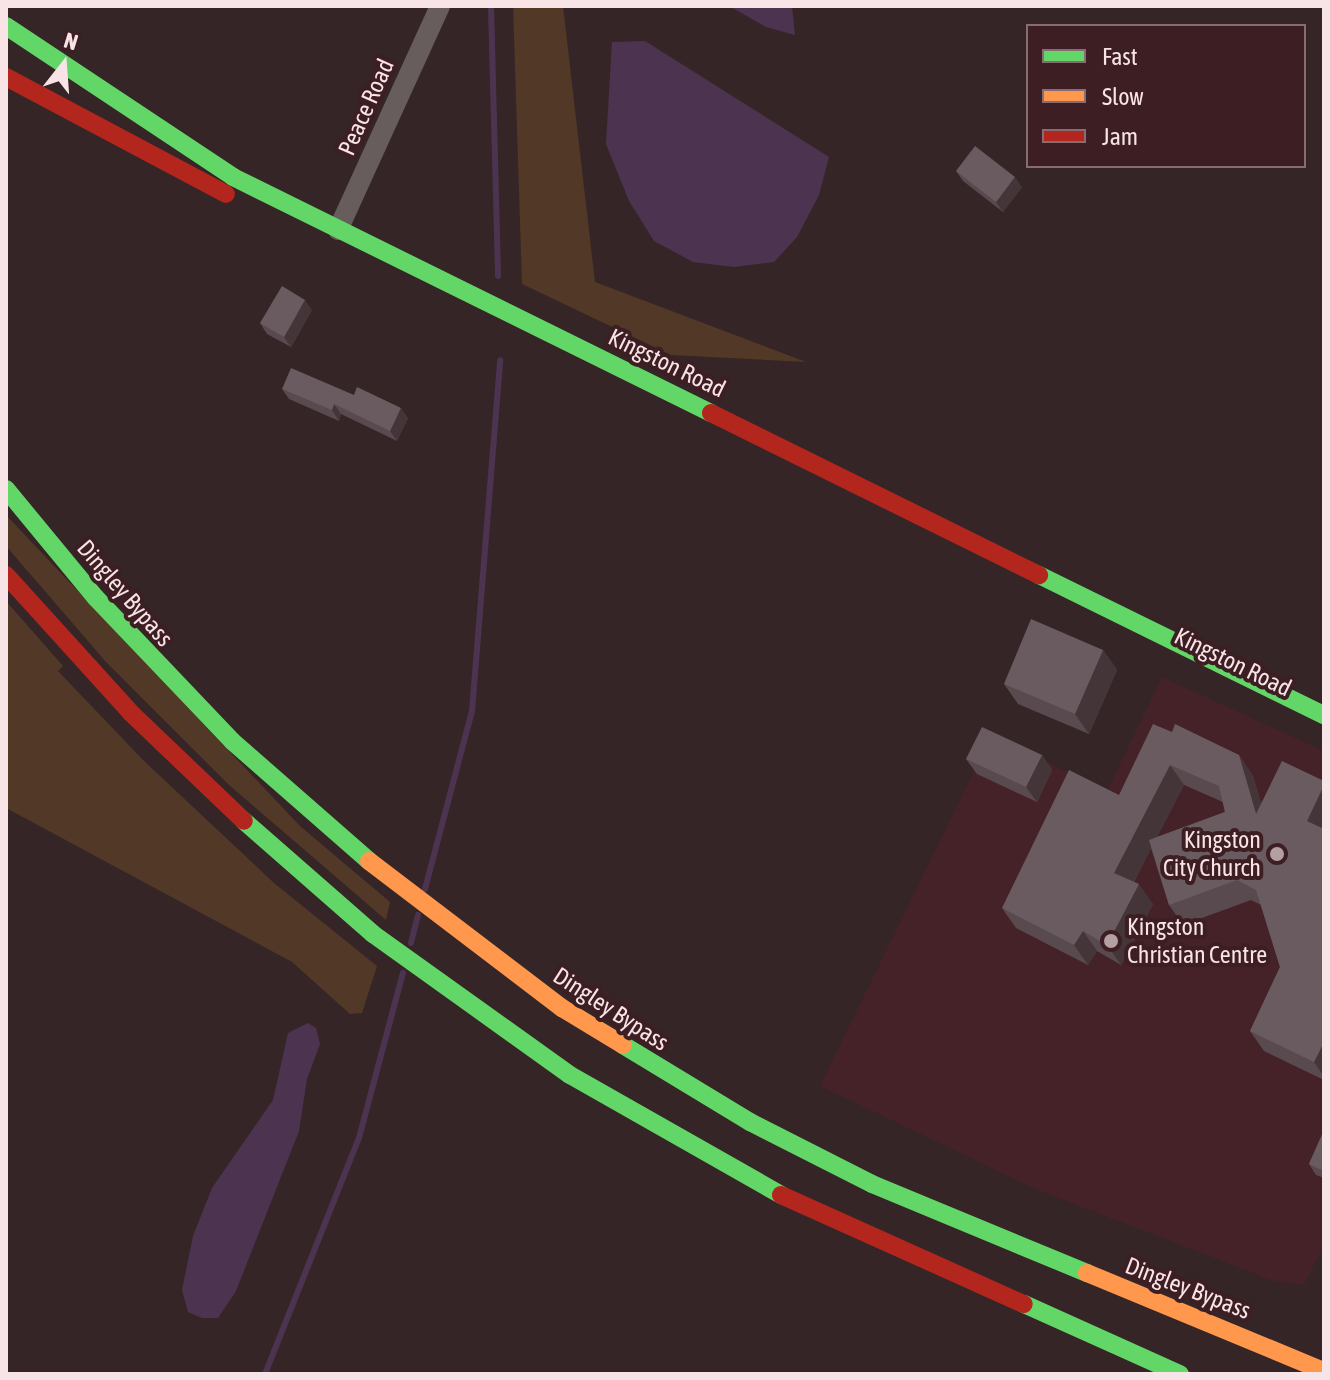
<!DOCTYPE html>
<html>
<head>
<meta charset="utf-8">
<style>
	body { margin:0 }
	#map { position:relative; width:1330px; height:1380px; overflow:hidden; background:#352527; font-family:"Asap Condensed",sans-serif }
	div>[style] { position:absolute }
	.built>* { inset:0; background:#452228 }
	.green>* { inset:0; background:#513827 }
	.water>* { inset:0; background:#4c3451 }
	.stream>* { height:6px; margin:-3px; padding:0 3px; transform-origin:3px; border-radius:3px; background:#4c3451 }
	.street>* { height:20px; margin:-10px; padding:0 10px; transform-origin:10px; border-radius:10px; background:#665d5c }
	.fast>* { height:18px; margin:-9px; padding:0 9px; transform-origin:9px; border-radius:9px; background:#63d668 }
	.slow>* { height:18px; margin:-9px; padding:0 9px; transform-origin:9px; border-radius:9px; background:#ff974d }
	.jam>* { height:18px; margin:-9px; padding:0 9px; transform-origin:9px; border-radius:9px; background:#b3261e }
	.wall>* { inset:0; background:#594a4f }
	.shaded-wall>* { inset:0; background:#433538 }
	.building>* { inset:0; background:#6a5b60 }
	.dots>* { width:22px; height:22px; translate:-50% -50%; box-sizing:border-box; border:4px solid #3c1e23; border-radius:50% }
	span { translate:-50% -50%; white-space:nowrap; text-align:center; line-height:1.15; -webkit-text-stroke:8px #3c1e23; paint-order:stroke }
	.street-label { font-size:24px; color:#f8e3e6 }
	.poi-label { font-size:24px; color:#f8e3e6 }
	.right { translate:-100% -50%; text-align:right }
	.left { translate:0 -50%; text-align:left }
	.frame { position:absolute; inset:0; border:8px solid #f8e3e6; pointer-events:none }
	.legend { position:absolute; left:1026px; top:24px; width:280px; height:144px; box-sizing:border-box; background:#3c1e23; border:2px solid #876d71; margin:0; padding:10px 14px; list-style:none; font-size:24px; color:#f8e3e6 }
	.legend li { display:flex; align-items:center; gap:16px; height:40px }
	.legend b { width:40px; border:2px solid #876d71 }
	.north { position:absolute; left:24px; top:24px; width:80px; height:80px; -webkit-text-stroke:6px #3c1e23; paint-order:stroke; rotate:17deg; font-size:22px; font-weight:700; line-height:32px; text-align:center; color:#f8e3e6 }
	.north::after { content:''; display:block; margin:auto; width:28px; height:36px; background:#f8e3e6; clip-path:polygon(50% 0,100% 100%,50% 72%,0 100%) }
</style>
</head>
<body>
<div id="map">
	<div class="built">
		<i style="clip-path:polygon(1162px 677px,1324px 751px,1324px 1245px,1304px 1285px,1274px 1281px,1033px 1188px,820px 1086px,991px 736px,1107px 791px)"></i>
	</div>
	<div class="green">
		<i style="clip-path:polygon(513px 6px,563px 6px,595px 282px,806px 362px,671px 355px,522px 284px)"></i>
		<i style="clip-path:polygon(6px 515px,300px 826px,390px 902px,386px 920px,229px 785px,106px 662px,6px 546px)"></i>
		<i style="clip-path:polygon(6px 601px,63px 666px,58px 671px,144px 761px,274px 883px,377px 966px,362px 1013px,350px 1014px,292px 962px,6px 808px)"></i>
	</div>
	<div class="water">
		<i style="clip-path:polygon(729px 6px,792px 6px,795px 35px,766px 27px)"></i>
		<i style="clip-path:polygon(645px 41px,829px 157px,819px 195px,797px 237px,774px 262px,734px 267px,693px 262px,654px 241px,629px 201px,606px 144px,612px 42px)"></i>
		<i style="clip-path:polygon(308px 1023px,316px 1028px,320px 1044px,307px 1079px,299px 1131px,236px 1291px,218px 1318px,202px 1318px,188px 1312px,182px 1290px,193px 1236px,212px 1188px,273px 1100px,288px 1033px)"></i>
	</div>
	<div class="stream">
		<i style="left:491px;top:6px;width:270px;rotate:88.5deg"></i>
		<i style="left:425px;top:889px;width:184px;rotate:-75.2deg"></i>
		<i style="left:472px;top:711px;width:352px;rotate:-85.4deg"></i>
		<i style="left:411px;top:943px;width:29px;rotate:-76deg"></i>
		<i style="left:265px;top:1374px;width:254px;rotate:-68.3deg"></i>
		<i style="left:359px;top:1138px;width:171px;rotate:-75.1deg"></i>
	</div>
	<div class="street">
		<i style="left:338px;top:230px;width:246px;rotate:-65.5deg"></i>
	</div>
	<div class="fast">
		<i style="left:6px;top:26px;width:273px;rotate:33.6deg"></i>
		<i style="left:233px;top:177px;width:533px;rotate:26.28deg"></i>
		<i style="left:6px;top:489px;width:141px;rotate:50.5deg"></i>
		<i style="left:96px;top:598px;width:197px;rotate:46.4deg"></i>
		<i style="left:232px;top:741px;width:182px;rotate:41.2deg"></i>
		<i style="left:1039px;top:575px;width:318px;rotate:26.2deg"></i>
		<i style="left:244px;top:821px;width:171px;rotate:41.2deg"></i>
		<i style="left:373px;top:934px;width:242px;rotate:35.6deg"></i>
		<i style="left:570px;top:1075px;width:243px;rotate:29.6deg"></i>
		<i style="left:623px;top:1045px;width:149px;rotate:31.2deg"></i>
		<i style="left:750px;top:1122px;width:137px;rotate:26.9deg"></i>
		<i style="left:872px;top:1184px;width:233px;rotate:22.5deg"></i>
		<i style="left:1024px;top:1304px;width:171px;rotate:24.2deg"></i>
	</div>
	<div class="slow">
		<i style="left:369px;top:861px;width:243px;rotate:37.3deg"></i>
		<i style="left:562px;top:1008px;width:71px;rotate:31.2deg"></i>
		<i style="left:1087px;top:1273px;width:256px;rotate:22.5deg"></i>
	</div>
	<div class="jam">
		<i style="left:6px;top:77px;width:249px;rotate:28deg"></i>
		<i style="left:711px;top:413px;width:366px;rotate:26.3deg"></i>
		<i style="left:6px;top:575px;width:186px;rotate:47.8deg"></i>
		<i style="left:131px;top:713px;width:156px;rotate:43.7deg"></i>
		<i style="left:781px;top:1195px;width:266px;rotate:24.2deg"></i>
	</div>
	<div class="wall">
		<i style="clip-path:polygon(956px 171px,1022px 187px,1003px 212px,963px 181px)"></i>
		<i style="clip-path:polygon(312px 310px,291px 347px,267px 334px,260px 323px)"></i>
		<i style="clip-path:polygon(282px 389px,408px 418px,397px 441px,341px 414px,339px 421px,289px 399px)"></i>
		<i style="clip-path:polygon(1103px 650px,1117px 670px,1089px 734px,1018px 704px,1004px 684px)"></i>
		<i style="clip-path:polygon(evenodd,1172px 732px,1239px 755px,1253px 776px,1261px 803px,1324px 781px,1324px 1080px,1264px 1051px,1250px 1031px,1280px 967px,1261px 905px,1251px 900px,1183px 925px,1169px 905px,1151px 848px,1134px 882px,1153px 904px,1121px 965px,1097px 951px,1088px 965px,1016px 928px,1002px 908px,1119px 795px,1172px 732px,1184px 785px,1223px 802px,1225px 812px,1157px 837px,1184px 785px)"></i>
		<i style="clip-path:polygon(1042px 755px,1052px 770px,1037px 802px,977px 774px,966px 759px)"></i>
		<i style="clip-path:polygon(1324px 1130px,1324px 1178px,1316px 1175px,1309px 1164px)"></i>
	</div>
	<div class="shaded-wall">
		<i style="clip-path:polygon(1015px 177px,1022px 187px,1003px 212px,996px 202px)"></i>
		<i style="clip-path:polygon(305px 300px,312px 310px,291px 347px,284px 337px)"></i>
		<i style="clip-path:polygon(334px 404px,341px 414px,339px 421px,332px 410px)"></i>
		<i style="clip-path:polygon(401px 408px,408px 418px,397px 441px,390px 431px)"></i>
		<i style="clip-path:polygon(1103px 650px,1117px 670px,1089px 734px,1075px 714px)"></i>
		<i style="clip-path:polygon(1042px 755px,1052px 770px,1037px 802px,1026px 787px)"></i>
		<i style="clip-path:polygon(1239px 755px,1253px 776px,1270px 834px,1256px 814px)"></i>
		<i style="clip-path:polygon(1170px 765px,1184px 785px,1128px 893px,1114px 873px)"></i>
		<i style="clip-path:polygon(1324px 785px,1324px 834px,1307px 821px)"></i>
		<i style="clip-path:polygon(1139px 884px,1153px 904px,1121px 965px,1107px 945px)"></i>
		<i style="clip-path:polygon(1083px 931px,1097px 951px,1088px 965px,1074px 945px)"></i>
		<i style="clip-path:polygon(1324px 1042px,1324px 1077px,1314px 1062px)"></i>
	</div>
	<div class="building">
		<i style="clip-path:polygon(975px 146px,1015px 177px,996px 202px,956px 171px)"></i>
		<i style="clip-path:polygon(282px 286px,305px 300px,284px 337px,260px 323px)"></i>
		<i style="clip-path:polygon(291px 368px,354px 395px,357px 387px,401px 408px,390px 431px,334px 404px,332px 410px,282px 389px)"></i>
		<i style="clip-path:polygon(1031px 619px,1103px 650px,1075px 714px,1004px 684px)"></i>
		<i style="clip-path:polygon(1153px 724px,1172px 732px,1175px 724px,1239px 755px,1256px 814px,1282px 761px,1324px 781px,1324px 785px,1307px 821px,1324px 829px,1324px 1042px,1314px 1062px,1250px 1031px,1280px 967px,1256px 890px,1237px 880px,1169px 905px,1149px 840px,1225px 812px,1219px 786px,1170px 765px,1114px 873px,1139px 884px,1107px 945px,1083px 931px,1074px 945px,1002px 908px,1069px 770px,1119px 795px)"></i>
		<i style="clip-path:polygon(982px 727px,1042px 755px,1026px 787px,966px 759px)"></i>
		<i style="clip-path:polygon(1324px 1130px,1324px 1171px,1309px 1164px)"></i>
	</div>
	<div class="dots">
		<i style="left:1277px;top:854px;background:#b4a0a3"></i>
		<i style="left:1111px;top:941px;background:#b4a0a3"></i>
	</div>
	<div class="street-label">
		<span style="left:366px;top:107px;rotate:-66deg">Peace Road</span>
		<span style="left:667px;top:363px;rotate:26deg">Kingston Road</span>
		<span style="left:125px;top:593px;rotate:49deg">Dingley Bypass</span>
		<span style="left:1233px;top:662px;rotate:26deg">Kingston Road</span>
		<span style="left:611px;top:1009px;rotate:33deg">Dingley Bypass</span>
		<span style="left:1188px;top:1288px;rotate:21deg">Dingley Bypass</span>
	</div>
	<div class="poi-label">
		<span class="right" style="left:1261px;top:854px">Kingston<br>City Church</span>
		<span class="left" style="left:1127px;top:941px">Kingston<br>Christian Centre</span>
	</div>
	<div class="frame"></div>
	<ul class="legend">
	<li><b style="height:10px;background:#63d668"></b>Fast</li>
	<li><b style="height:10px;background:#ff974d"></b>Slow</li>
	<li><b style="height:10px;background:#b3261e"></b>Jam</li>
	</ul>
	<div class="north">N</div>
</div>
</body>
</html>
